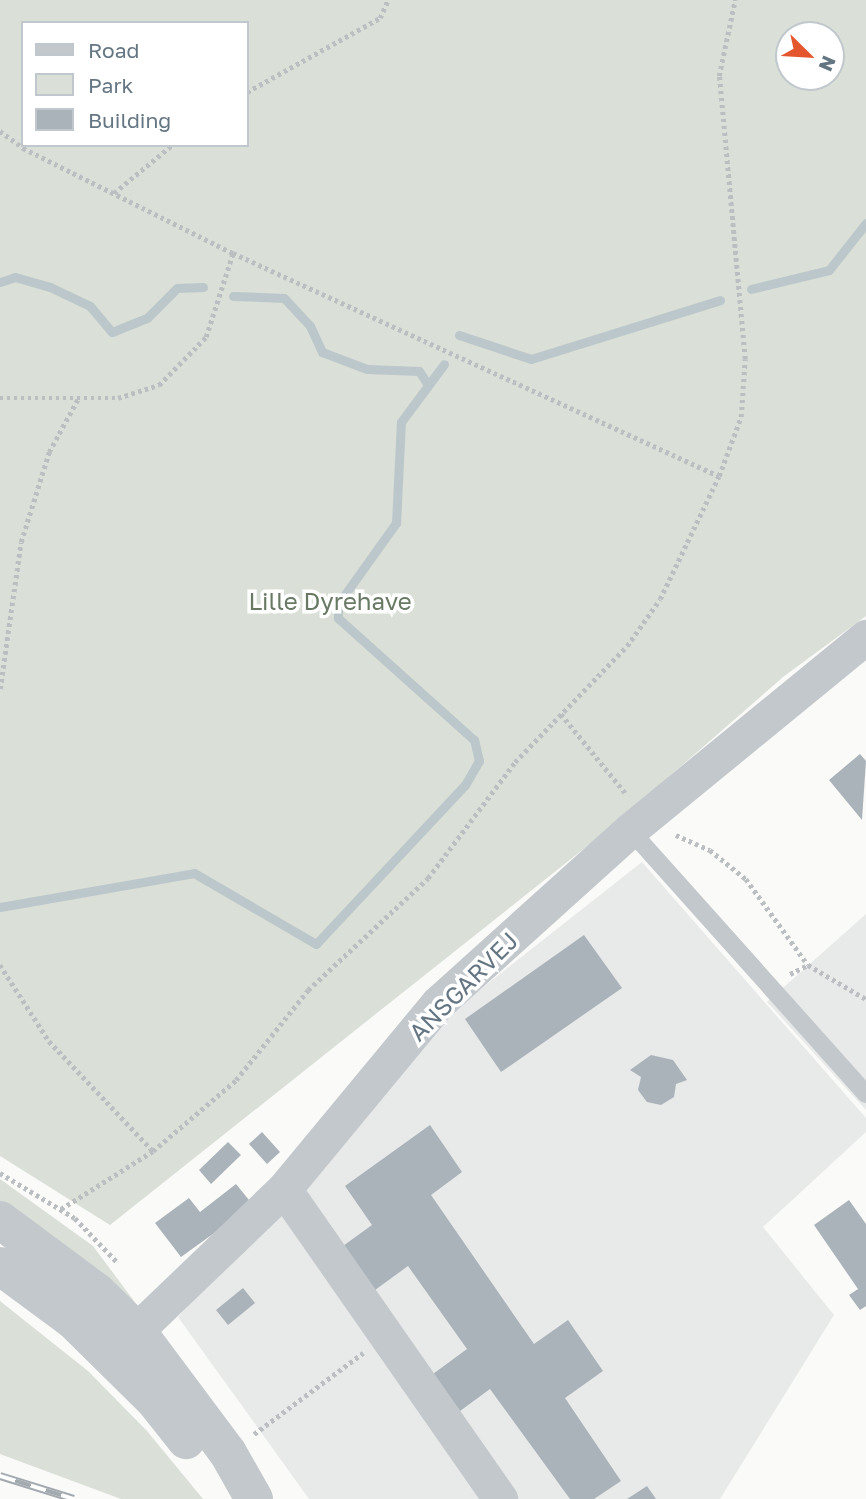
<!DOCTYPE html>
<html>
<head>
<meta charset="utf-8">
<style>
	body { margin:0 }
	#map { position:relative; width:866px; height:1499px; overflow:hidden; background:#fafaf8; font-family:"Golos Text",sans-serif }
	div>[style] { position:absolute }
	.built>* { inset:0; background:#e8e9e9 }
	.green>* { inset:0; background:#dadfd7 }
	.stream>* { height:9px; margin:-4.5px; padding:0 4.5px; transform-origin:4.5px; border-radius:4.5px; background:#bbc7cb }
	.building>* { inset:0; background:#aab3b9 }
	.path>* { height:4.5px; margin-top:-2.25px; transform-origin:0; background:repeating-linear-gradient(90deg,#bbbfc2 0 3.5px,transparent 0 7px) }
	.service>* { height:18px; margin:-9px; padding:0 9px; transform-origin:9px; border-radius:9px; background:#c3c8cc }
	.minor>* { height:35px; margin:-17.5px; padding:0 17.5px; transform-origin:17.5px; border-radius:17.5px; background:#c3c8cc }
	.tertiary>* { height:38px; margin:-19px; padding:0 19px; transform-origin:19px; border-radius:19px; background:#c3c8cc }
	.rail>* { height:8px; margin-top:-4px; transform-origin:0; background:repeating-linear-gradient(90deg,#fff 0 16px,#a2aab0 0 32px); box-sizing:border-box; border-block:2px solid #a2aab0 }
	span { translate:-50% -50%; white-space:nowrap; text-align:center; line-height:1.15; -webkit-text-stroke:7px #fff; paint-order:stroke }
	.park-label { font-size:24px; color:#687a64 }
	.street-label { font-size:24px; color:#657683 }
	.legend { position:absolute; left:21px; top:21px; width:228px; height:126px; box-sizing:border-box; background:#fff; border:2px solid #c1c8cd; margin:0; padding:9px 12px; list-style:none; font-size:21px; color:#657683 }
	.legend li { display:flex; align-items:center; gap:14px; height:35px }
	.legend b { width:35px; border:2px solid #c1c8cd }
	.north { position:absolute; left:775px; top:21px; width:70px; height:70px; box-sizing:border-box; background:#fff; border:2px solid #c1c8cd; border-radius:50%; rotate:114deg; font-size:19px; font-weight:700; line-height:28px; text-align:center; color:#657683 }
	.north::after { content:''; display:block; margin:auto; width:24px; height:32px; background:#e4572e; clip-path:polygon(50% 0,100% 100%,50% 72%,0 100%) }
</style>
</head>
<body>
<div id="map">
	<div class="built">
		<i style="clip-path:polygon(642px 862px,866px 1118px,866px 1132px,763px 1227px,834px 1315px,720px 1499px,309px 1499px,178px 1317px,463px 1003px)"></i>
		<i style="clip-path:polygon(866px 914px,866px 1110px,767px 1002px)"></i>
	</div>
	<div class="green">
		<i style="clip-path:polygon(evenodd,0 0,866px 0,866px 616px,783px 677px,615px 824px,110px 1225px,0 1156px,0 0,23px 23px,247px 23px,247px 145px,23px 145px,23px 23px,0 0,789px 35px,831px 35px,831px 77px,789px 77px,789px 35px)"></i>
		<i style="clip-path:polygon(0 1179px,93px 1246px,134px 1301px,127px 1301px,0 1207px)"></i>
		<i style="clip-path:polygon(0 1301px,88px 1371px,147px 1431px,203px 1499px,121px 1499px,0 1454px)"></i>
	</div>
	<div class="stream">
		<i style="left:0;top:282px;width:16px;rotate:-18deg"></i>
		<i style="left:15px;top:277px;width:36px;rotate:16deg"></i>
		<i style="left:50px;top:287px;width:44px;rotate:25.4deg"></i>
		<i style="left:90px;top:306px;width:34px;rotate:50deg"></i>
		<i style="left:112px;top:332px;width:38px;rotate:-22deg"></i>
		<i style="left:147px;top:318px;width:42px;rotate:-45deg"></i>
		<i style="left:177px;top:288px;width:26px;rotate:-2deg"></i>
		<i style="left:751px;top:289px;width:80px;rotate:-13.7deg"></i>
		<i style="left:829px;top:270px;width:60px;rotate:-51.8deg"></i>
		<i style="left:233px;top:296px;width:51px;rotate:2.2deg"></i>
		<i style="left:284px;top:298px;width:38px;rotate:47deg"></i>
		<i style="left:310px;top:326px;width:29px;rotate:65deg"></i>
		<i style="left:322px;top:352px;width:48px;rotate:20.7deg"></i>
		<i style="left:367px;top:369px;width:52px;rotate:2.2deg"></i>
		<i style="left:419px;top:371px;width:17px;rotate:57deg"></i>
		<i style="left:459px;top:335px;width:76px;rotate:18.4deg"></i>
		<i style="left:531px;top:359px;width:198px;rotate:-17.3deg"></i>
		<i style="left:0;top:907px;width:197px;rotate:-9.9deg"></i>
		<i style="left:194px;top:873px;width:141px;rotate:30.2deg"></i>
		<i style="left:316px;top:944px;width:218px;rotate:-46.9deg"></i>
		<i style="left:465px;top:785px;width:28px;rotate:-60deg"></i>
		<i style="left:479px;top:761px;width:22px;rotate:-103deg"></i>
		<i style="left:474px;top:740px;width:183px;rotate:-138.1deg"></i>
		<i style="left:338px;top:618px;width:14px;rotate:-90deg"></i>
		<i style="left:338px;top:604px;width:100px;rotate:-54.4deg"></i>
		<i style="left:396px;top:523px;width:101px;rotate:-87.2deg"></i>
		<i style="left:401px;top:422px;width:72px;rotate:-53.4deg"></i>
	</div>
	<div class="building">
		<i style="clip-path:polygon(860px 754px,866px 761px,862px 820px,829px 780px)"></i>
		<i style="clip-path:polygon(584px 935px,622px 988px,501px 1072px,465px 1019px)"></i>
		<i style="clip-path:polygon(651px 1055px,673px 1060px,687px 1080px,676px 1084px,674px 1097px,661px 1105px,647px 1102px,638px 1090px,641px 1077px,630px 1070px)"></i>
		<i style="clip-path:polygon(430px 1125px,462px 1172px,431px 1195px,534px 1344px,568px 1320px,603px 1371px,565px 1398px,621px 1481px,594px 1499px,570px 1499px,490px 1389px,460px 1411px,433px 1374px,467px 1349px,408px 1266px,375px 1290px,343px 1246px,372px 1225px,345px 1186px)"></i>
		<i style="clip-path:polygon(262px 1132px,280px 1152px,267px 1164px,249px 1144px)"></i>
		<i style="clip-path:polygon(228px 1142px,241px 1155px,211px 1184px,199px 1170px)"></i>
		<i style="clip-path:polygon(236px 1184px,253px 1205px,181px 1257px,155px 1223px,189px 1198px,200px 1212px)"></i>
		<i style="clip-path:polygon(849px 1200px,866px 1224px,866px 1306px,860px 1310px,849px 1295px,858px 1289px,814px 1225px)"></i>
		<i style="clip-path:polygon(243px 1288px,255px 1303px,228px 1325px,216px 1310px)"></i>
		<i style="clip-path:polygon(647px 1486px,656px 1499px,627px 1499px)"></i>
	</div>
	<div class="path">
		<i style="left:247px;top:92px;width:152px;rotate:-29.1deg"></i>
		<i style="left:380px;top:18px;width:20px;rotate:-66deg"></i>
		<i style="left:0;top:131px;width:29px;rotate:36deg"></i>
		<i style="left:23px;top:148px;width:235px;rotate:26.6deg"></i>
		<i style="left:233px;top:253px;width:535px;rotate:24.65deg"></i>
		<i style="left:114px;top:193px;width:75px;rotate:-39.6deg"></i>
		<i style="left:0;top:398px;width:118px"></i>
		<i style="left:118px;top:398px;width:43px;rotate:-17.6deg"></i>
		<i style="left:159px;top:385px;width:67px;rotate:-45.6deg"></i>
		<i style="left:206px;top:337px;width:88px;rotate:-72.2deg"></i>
		<i style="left:0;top:689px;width:148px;rotate:-81.9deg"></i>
		<i style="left:21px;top:542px;width:94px;rotate:-72.7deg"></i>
		<i style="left:49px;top:452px;width:63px;rotate:-61.4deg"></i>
		<i style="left:561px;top:714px;width:104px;rotate:50.8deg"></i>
		<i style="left:676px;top:835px;width:37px;rotate:24deg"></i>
		<i style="left:710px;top:850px;width:46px;rotate:38.9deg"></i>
		<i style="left:746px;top:879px;width:106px;rotate:54.2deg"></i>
		<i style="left:808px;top:965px;width:67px;rotate:30.4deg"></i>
		<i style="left:0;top:965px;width:90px;rotate:57.2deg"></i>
		<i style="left:49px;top:1041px;width:151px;rotate:46.6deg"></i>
		<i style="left:790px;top:974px;width:20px;rotate:-27deg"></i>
		<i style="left:0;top:1173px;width:87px;rotate:31deg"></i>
		<i style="left:75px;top:1218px;width:61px;rotate:46.3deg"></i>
		<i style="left:61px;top:1209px;width:109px;rotate:-32.2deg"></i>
		<i style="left:153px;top:1151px;width:109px;rotate:-40.5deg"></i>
		<i style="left:236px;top:1080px;width:115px;rotate:-51.3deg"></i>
		<i style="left:308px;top:990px;width:164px;rotate:-43deg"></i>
		<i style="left:428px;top:878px;width:145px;rotate:-53.1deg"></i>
		<i style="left:515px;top:762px;width:161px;rotate:-46deg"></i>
		<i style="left:627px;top:646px;width:57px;rotate:-54.9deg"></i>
		<i style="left:660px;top:599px;width:136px;rotate:-64.4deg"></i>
		<i style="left:719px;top:476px;width:63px;rotate:-69.6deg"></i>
		<i style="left:741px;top:417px;width:58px;rotate:-86.1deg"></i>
		<i style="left:745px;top:359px;width:284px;rotate:-95.2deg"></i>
		<i style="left:719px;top:76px;width:78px;rotate:-78.1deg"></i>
		<i style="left:254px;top:1434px;width:136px;rotate:-36.6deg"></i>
	</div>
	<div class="service">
		<i style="left:630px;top:830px;width:354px;rotate:48.2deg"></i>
	</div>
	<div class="minor">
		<i style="left:284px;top:1189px;width:378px;rotate:55.1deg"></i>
		<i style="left:117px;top:1349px;width:231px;rotate:-43.8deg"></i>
		<i style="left:284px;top:1189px;width:241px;rotate:-50.4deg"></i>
		<i style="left:438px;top:1003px;width:258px;rotate:-42deg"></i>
		<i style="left:630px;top:830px;width:305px;rotate:-39.3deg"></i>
	</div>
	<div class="tertiary">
		<i style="left:0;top:1220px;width:121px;rotate:36.6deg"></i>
		<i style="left:97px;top:1292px;width:56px;rotate:44.3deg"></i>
		<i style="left:137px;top:1331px;width:152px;rotate:53.3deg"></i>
		<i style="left:228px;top:1453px;width:53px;rotate:60.5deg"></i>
		<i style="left:0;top:1266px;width:91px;rotate:36.5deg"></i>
		<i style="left:73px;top:1320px;width:115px;rotate:44.6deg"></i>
		<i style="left:155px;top:1401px;width:50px;rotate:51.5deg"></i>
	</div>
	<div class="rail">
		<i style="left:0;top:1476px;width:77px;rotate:17.3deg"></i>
	</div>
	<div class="park-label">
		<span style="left:330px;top:601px">Lille Dyrehave</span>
	</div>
	<div class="street-label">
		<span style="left:463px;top:986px;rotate:-45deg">ANSGARVEJ</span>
	</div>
	<ul class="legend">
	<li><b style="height:9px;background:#c3c8cc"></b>Road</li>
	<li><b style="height:19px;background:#dadfd7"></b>Park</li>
	<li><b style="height:19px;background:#aab3b9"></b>Building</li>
	</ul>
	<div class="north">N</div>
</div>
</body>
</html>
